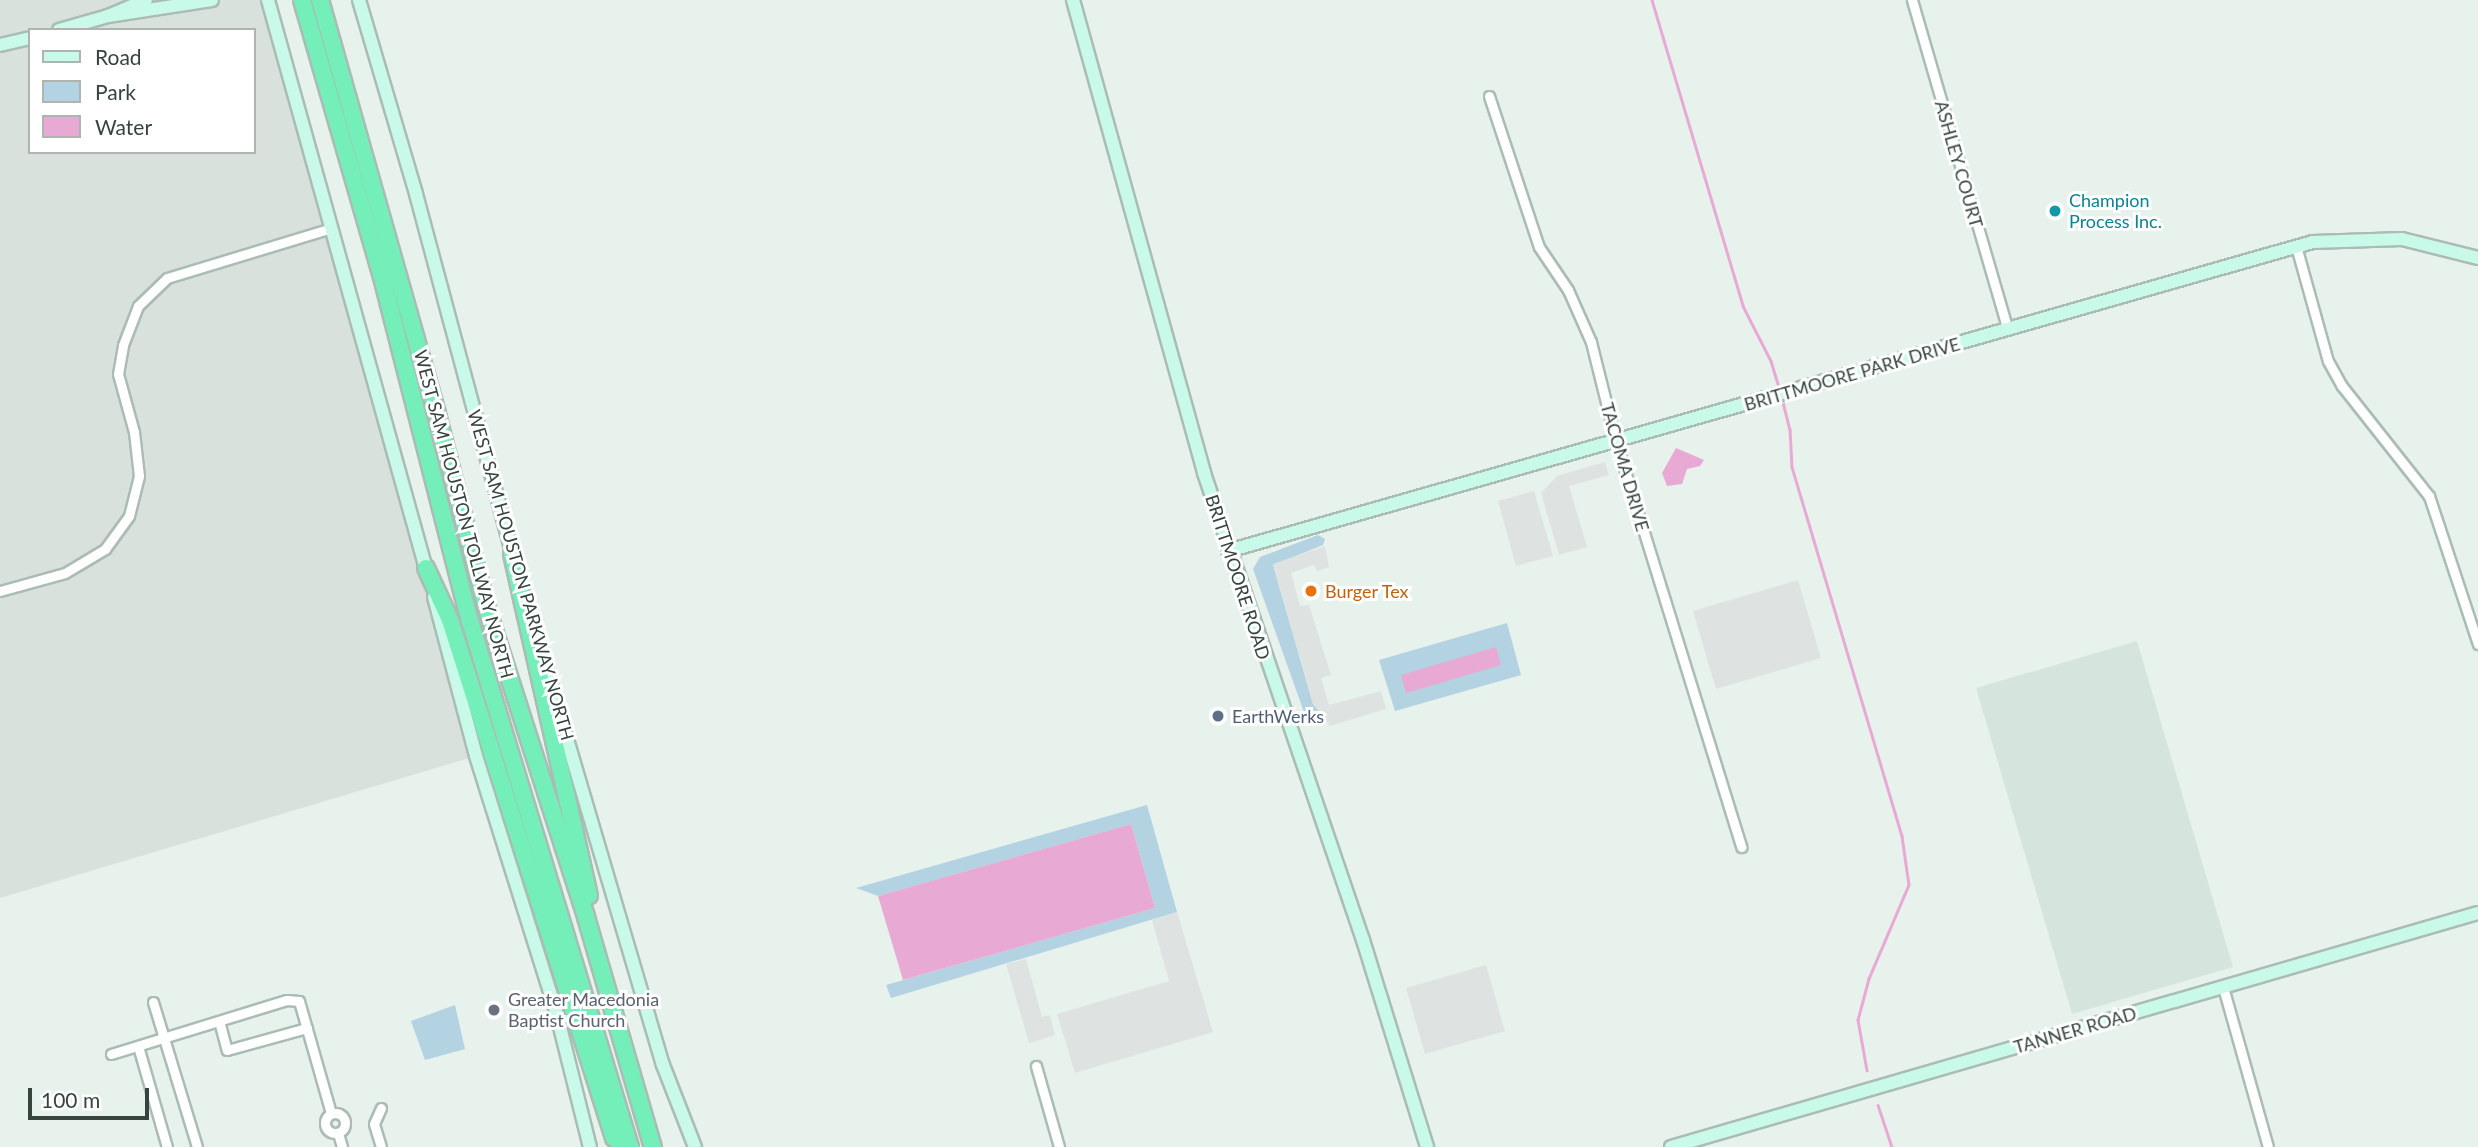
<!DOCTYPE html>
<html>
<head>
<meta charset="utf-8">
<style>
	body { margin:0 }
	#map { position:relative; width:2478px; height:1147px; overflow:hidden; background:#e7f2ed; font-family:Lato,sans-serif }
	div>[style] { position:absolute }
	.residential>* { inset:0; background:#d5e5de }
	.industrial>* { inset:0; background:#d8e1dc }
	.green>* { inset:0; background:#b3d2e2 }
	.parking>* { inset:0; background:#dee3e1 }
	.water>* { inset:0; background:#e9a9d5 }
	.stream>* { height:2.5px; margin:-1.25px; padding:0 1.25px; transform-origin:1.25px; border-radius:1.25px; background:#e9a9d5 }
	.roads { filter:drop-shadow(2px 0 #aabcb4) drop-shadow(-2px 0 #aabcb4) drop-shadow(0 2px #aabcb4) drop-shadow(0 -2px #aabcb4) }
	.street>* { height:9px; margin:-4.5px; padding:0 4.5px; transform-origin:4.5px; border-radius:4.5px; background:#fff }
	.street>.ring { margin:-4.5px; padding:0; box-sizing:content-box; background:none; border:9px solid #fff; border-radius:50% }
	.secondary>* { height:12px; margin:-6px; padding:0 6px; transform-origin:6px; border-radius:6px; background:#c9f9e9 }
	.highway>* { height:16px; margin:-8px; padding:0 8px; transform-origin:8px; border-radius:8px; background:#74efba }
	.dots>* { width:19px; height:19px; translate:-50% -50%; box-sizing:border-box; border:4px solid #fff; border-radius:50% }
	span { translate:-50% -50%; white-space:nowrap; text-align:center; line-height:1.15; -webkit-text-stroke:6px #fff; paint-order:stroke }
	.street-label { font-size:18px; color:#36443d }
	.culture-label { font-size:18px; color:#0d838f }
	.left { translate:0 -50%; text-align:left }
	.food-label { font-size:18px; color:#c56008 }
	.service-label { font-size:18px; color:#4e5e75 }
	.worship-label { font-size:18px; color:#5b616d }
	.legend { position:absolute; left:28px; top:28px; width:228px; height:126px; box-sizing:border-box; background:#fff; border:2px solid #afb4b1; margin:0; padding:9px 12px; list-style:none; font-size:21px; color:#36443d }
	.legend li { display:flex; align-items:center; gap:14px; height:35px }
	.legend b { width:35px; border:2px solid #afb4b1 }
	.scale { position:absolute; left:28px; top:1088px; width:121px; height:32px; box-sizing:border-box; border:4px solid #36443d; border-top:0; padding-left:9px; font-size:21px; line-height:24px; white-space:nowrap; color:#36443d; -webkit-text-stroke:5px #fff; paint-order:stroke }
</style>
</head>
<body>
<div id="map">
	<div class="residential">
		<i style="clip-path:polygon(2137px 641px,2233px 967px,2072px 1014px,1976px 688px)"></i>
	</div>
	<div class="industrial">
		<i style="clip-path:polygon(evenodd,0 0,268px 0,476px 756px,0 898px,0 0,30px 30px,254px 30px,254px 152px,30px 152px,30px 30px)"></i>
	</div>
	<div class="green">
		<i style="clip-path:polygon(1318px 535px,1325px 539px,1323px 545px,1273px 565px,1313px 704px,1320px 711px,1305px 715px,1253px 569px,1260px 557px)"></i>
		<i style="clip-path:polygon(1507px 623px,1521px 675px,1395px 711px,1379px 660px)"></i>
		<i style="clip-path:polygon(1147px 805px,1177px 912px,891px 998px,886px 985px,1155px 908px,1131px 824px,878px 896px,856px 888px)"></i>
		<i style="clip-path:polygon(455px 1005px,465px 1049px,425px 1060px,411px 1021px)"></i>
	</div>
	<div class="parking">
		<i style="clip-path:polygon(1605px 462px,1609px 475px,1569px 486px,1587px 547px,1559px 555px,1541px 493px,1557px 476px)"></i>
		<i style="clip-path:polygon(1534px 491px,1553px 556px,1516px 566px,1498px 501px)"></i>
		<i style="clip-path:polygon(1325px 546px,1329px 567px,1317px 571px,1314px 565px,1291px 573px,1300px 606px,1309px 605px,1331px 675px,1321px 678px,1329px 705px,1381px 691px,1386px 709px,1330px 726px,1313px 704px,1273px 564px)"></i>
		<i style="clip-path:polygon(1798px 580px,1821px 658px,1716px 689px,1693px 611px)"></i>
		<i style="clip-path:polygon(1177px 912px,1213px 1032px,1075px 1073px,1057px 1014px,1169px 981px,1152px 920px)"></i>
		<i style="clip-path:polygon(1026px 959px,1042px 1017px,1050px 1015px,1055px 1035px,1029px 1043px,1006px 964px)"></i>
		<i style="clip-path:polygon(1486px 965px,1505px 1031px,1425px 1054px,1406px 988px)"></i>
	</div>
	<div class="water">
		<i style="clip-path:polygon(1676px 448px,1704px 460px,1700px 466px,1687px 469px,1682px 484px,1667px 486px,1662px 473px)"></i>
		<i style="clip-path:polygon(1496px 647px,1501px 665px,1406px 693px,1401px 675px)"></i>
		<i style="clip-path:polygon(1131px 824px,1155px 908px,903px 980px,878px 896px)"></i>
	</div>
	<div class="stream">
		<i style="left:1652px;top:0;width:319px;rotate:73.4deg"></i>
		<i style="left:1743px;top:306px;width:62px;rotate:63deg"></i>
		<i style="left:1771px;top:361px;width:28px;rotate:73deg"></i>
		<i style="left:1782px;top:398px;width:32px;rotate:76deg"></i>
		<i style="left:1790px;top:429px;width:38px;rotate:87deg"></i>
		<i style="left:1792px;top:467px;width:385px;rotate:73.4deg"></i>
		<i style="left:1902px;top:836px;width:49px;rotate:81.9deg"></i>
		<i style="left:1909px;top:885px;width:102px;rotate:113.1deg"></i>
		<i style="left:1869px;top:979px;width:42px;rotate:105deg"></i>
		<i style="left:1858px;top:1020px;width:51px;rotate:79.8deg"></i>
		<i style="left:1878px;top:1105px;width:44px;rotate:71.6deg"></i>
	</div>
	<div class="roads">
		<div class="street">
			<i style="left:1912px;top:0;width:341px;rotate:73.8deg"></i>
			<i style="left:1489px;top:96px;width:159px;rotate:71.7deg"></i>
			<i style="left:1539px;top:247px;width:52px;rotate:56deg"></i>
			<i style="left:1568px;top:290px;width:57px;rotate:66.1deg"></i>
			<i style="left:1591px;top:342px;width:103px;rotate:76deg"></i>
			<i style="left:1616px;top:442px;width:424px;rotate:72.8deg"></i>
			<i style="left:2296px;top:246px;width:119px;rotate:74.5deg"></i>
			<i style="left:2328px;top:361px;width:29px;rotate:61deg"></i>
			<i style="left:2342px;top:386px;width:140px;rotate:51.7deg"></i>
			<i style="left:2429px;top:496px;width:156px;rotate:71.7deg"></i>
			<i style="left:0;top:591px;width:67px;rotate:-15.5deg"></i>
			<i style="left:65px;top:573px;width:47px;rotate:-31deg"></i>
			<i style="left:105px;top:549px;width:41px;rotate:-54deg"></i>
			<i style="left:129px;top:516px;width:41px;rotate:-76deg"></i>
			<i style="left:139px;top:476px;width:44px;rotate:-96.5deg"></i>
			<i style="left:134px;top:432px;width:60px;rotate:-105.4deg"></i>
			<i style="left:118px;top:374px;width:29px;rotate:-80deg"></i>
			<i style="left:123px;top:345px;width:42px;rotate:-69deg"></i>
			<i style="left:138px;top:306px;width:40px;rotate:-44deg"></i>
			<i style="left:167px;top:278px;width:172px;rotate:-16.9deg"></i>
			<i style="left:2223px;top:987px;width:166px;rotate:74.3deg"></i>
			<i style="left:153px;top:1002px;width:152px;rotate:73.1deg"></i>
			<i style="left:219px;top:1021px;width:30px;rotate:75deg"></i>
			<i style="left:227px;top:1050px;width:83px;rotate:-15.4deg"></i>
			<i style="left:138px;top:1046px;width:105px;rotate:74deg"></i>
			<i style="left:111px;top:1054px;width:184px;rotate:-17.1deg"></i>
			<i style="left:287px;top:1000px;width:12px;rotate:5deg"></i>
			<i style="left:299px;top:1001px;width:116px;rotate:74.1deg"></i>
			<i style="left:1036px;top:1066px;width:84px;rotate:74.1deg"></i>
			<i style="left:381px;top:1108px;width:17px;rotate:114deg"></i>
			<i style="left:374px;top:1124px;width:24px;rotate:73deg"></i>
			<i class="ring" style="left:325px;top:1113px;width:11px;height:11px"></i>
			<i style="left:338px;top:1133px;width:15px;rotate:74deg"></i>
		</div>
		<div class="secondary">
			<i style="left:268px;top:0;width:598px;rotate:74.48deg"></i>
			<i style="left:359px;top:0;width:202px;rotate:73.6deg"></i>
			<i style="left:416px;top:194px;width:382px;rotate:75deg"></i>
			<i style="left:1073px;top:0;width:491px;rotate:74.5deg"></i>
			<i style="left:1204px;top:473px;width:493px;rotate:71.2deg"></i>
			<i style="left:1363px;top:940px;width:217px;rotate:72.8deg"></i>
			<i style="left:108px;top:16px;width:105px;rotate:-8.7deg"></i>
			<i style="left:59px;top:30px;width:51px;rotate:-15.9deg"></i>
			<i style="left:108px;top:16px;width:41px;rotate:-22.8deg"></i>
			<i style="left:0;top:45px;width:31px;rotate:-13deg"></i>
			<i style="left:1228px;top:551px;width:1128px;rotate:-15.9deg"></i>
			<i style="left:2313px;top:242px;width:89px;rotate:-1.9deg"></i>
			<i style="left:2402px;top:239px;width:78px;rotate:14deg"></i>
			<i style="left:434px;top:597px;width:164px;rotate:75.2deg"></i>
			<i style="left:476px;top:756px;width:271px;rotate:72.6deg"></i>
			<i style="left:557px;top:1015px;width:136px;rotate:76deg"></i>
			<i style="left:539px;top:644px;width:439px;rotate:73.6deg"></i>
			<i style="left:663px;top:1065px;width:88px;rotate:68.7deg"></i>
			<i style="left:1671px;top:1147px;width:840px;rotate:-16.17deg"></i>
		</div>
		<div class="highway">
			<i style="left:302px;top:0;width:288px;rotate:73.9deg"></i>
			<i style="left:382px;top:277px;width:355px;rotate:75.7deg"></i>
			<i style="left:470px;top:621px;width:550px;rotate:73.08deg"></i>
			<i style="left:320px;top:0;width:426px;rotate:74.2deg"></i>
			<i style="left:436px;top:410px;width:201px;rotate:75.6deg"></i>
			<i style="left:486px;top:605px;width:328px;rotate:72.2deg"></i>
			<i style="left:586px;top:917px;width:240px;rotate:73.8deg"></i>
			<i style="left:512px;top:554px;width:350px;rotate:77.3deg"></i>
			<i style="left:426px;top:568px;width:57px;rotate:65.2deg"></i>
			<i style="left:450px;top:620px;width:543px;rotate:72.43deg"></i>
			<i style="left:614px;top:1138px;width:16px;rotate:35deg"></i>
		</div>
	</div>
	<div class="dots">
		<i style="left:2055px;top:211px;background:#0f9aa8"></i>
		<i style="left:1311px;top:591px;background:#e8710a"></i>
		<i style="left:1218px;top:716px;background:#5c6f8a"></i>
		<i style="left:494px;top:1010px;background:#6b7280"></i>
	</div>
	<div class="street-label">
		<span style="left:1959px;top:164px;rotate:74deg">ASHLEY COURT</span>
		<span style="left:1852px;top:374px;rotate:-16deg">BRITTMOORE PARK DRIVE</span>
		<span style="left:1625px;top:467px;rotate:74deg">TACOMA DRIVE</span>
		<span style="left:464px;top:514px;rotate:75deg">WEST SAM HOUSTON TOLLWAY NORTH</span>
		<span style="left:521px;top:575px;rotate:74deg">WEST SAM HOUSTON PARKWAY NORTH</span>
		<span style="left:1238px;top:577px;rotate:72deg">BRITTMOORE ROAD</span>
		<span style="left:2075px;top:1030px;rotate:-16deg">TANNER ROAD</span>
	</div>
	<div class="culture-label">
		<span class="left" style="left:2069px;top:211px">Champion<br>Process Inc.</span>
	</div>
	<div class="food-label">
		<span class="left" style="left:1325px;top:591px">Burger Tex</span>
	</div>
	<div class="service-label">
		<span class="left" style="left:1232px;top:716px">EarthWerks</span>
	</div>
	<div class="worship-label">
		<span class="left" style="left:508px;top:1010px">Greater Macedonia<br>Baptist Church</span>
	</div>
	<ul class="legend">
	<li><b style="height:9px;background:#c9f9e9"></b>Road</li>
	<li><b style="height:19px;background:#b3d2e2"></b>Park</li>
	<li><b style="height:19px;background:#e9a9d5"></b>Water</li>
	</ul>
	<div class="scale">100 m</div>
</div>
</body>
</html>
